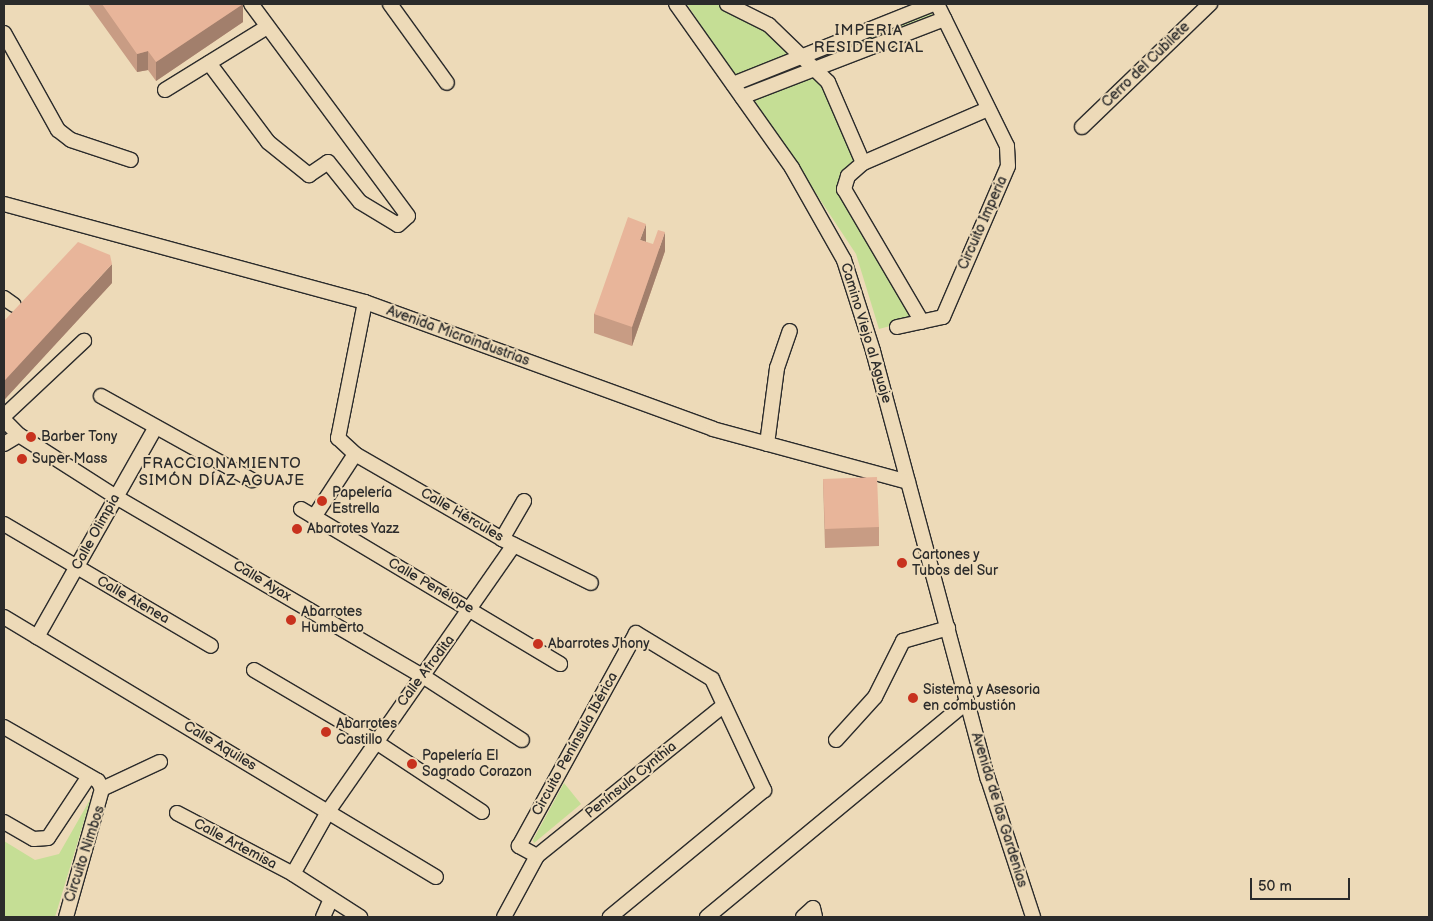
<!DOCTYPE html>
<html>
<head>
<meta charset="utf-8">
<style>
	body { margin:0 }
	#map { position:relative; width:1433px; height:921px; overflow:hidden; background:#eddab8; font-family:"Balsamiq Sans",sans-serif }
	div>[style] { position:absolute }
	.green>* { inset:0; background:#c5de95 }
	.roads { filter:drop-shadow(1px 0 #2b2b2b) drop-shadow(-1px 0 #2b2b2b) drop-shadow(0 1px #2b2b2b) drop-shadow(0 -1px #2b2b2b) }
	.minor>* { height:14px; margin:-7px; padding:0 7px; transform-origin:7px; border-radius:7px; background:#eddab8 }
	.wall>* { inset:0; background:#c89c84 }
	.shaded-wall>* { inset:0; background:#a27f6c }
	.building>* { inset:0; background:#e8b59a }
	.dots>* { width:14px; height:14px; translate:-50% -50%; box-sizing:border-box; border:2px solid #eddab8; border-radius:50% }
	span { translate:-50% -50%; white-space:nowrap; text-align:center; line-height:1.15; -webkit-text-stroke:4px #eddab8; paint-order:stroke }
	.street-label { font-size:14px; color:#2b2b2b }
	.poi-label { font-size:14px; color:#2b2b2b }
	.left { translate:0 -50%; text-align:left }
	.neighbourhood-label { font-size:15px; color:#2b2b2b; letter-spacing:1px }
	.frame { position:absolute; inset:0; border:5px solid #2b2b2b; pointer-events:none }
	.scale { position:absolute; left:1250px; top:878px; width:100px; height:22px; box-sizing:border-box; border:2px solid #2b2b2b; border-top:0; padding-left:6px; font-size:15px; line-height:18px; white-space:nowrap; color:#2b2b2b; -webkit-text-stroke:4px #eddab8; paint-order:stroke }
</style>
</head>
<body>
<div id="map">
	<div class="green">
		<i style="clip-path:polygon(687px 4px,723px 4px,753px 19px,795px 53px,734px 76px)"></i>
		<i style="clip-path:polygon(930px 11px,934px 17px,815px 59px,816px 56px)"></i>
		<i style="clip-path:polygon(815px 75px,824px 83px,856px 161px,842px 188px,916px 319px,879px 329px,856px 254px,753px 98px)"></i>
		<i style="clip-path:polygon(564px 783px,581px 804px,534px 843px,533px 840px)"></i>
		<i style="clip-path:polygon(91px 798px,55px 917px,5px 917px,4px 841px,35px 860px,59px 854px)"></i>
	</div>
	<div class="roads">
		<div class="minor">
			<i style="left:390px;top:4px;width:97px;rotate:54.2deg"></i>
			<i style="left:676px;top:4px;width:201px;rotate:54.7deg"></i>
			<i style="left:792px;top:168px;width:106px;rotate:60.5deg"></i>
			<i style="left:844px;top:260px;width:96px;rotate:72.3deg"></i>
			<i style="left:873px;top:351px;width:443px;rotate:75deg"></i>
			<i style="left:988px;top:779px;width:145px;rotate:71.9deg"></i>
			<i style="left:727px;top:4px;width:47px;rotate:26.6deg"></i>
			<i style="left:769px;top:25px;width:82px;rotate:44deg"></i>
			<i style="left:828px;top:82px;width:88px;rotate:66.6deg"></i>
			<i style="left:863px;top:163px;width:20px;rotate:139deg"></i>
			<i style="left:848px;top:176px;width:14px;rotate:107deg"></i>
			<i style="left:844px;top:189px;width:154px;rotate:59.6deg"></i>
			<i style="left:4px;top:33px;width:111px;rotate:60.9deg"></i>
			<i style="left:58px;top:130px;width:16px;rotate:38deg"></i>
			<i style="left:71px;top:140px;width:63px;rotate:18.4deg"></i>
			<i style="left:209px;top:63px;width:99px;rotate:53.2deg"></i>
			<i style="left:268px;top:142px;width:53px;rotate:38.8deg"></i>
			<i style="left:309px;top:175px;width:23px;rotate:-34deg"></i>
			<i style="left:328px;top:162px;width:51px;rotate:51.3deg"></i>
			<i style="left:360px;top:202px;width:44px;rotate:31.2deg"></i>
			<i style="left:398px;top:225px;width:13px;rotate:-42deg"></i>
			<i style="left:408px;top:216px;width:264px;rotate:-126.5deg"></i>
			<i style="left:733px;top:84px;width:215px;rotate:-21.8deg"></i>
			<i style="left:165px;top:90px;width:120px;rotate:-31.7deg"></i>
			<i style="left:742px;top:97px;width:217px;rotate:-21.1deg"></i>
			<i style="left:1082px;top:127px;width:178px;rotate:-43.9deg"></i>
			<i style="left:863px;top:163px;width:136px;rotate:-23.4deg"></i>
			<i style="left:4px;top:204px;width:374px;rotate:15.2deg"></i>
			<i style="left:365px;top:302px;width:370px;rotate:20deg"></i>
			<i style="left:713px;top:429px;width:202px;rotate:15.2deg"></i>
			<i style="left:4px;top:298px;width:12px;rotate:35deg"></i>
			<i style="left:365px;top:302px;width:139px;rotate:101.2deg"></i>
			<i style="left:338px;top:438px;width:23px;rotate:43deg"></i>
			<i style="left:355px;top:454px;width:170px;rotate:30deg"></i>
			<i style="left:502px;top:539px;width:99px;rotate:26.3deg"></i>
			<i style="left:897px;top:327px;width:47px;rotate:-12.3deg"></i>
			<i style="left:943px;top:317px;width:164px;rotate:-66.7deg"></i>
			<i style="left:1008px;top:166px;width:20px;rotate:-93deg"></i>
			<i style="left:1007px;top:146px;width:158px;rotate:-116.2deg"></i>
			<i style="left:101px;top:396px;width:173px;rotate:29.1deg"></i>
			<i style="left:4px;top:416px;width:110px;rotate:-43.2deg"></i>
			<i style="left:4px;top:420px;width:21px;rotate:45deg"></i>
			<i style="left:19px;top:435px;width:115px;rotate:32.6deg"></i>
			<i style="left:116px;top:497px;width:353px;rotate:30.3deg"></i>
			<i style="left:421px;top:675px;width:120px;rotate:32.8deg"></i>
			<i style="left:4px;top:444px;width:17px;rotate:-31deg"></i>
			<i style="left:767px;top:444px;width:77px;rotate:-82.5deg"></i>
			<i style="left:777px;top:368px;width:39px;rotate:-71deg"></i>
			<i style="left:301px;top:509px;width:302px;rotate:30.9deg"></i>
			<i style="left:314px;top:517px;width:75px;rotate:-56.9deg"></i>
			<i style="left:4px;top:524px;width:240px;rotate:30.5deg"></i>
			<i style="left:502px;top:539px;width:44px;rotate:-59.9deg"></i>
			<i style="left:4px;top:617px;width:504px;rotate:31.04deg"></i>
			<i style="left:37px;top:637px;width:241px;rotate:-60.5deg"></i>
			<i style="left:254px;top:670px;width:142px;rotate:30.5deg"></i>
			<i style="left:376px;top:742px;width:127px;rotate:33.4deg"></i>
			<i style="left:4px;top:727px;width:108px;rotate:29.9deg"></i>
			<i style="left:98px;top:781px;width:9px;rotate:63deg"></i>
			<i style="left:102px;top:789px;width:133px;rotate:105.7deg"></i>
			<i style="left:836px;top:740px;width:58px;rotate:-47.8deg"></i>
			<i style="left:875px;top:697px;width:63px;rotate:-63.4deg"></i>
			<i style="left:903px;top:641px;width:47px;rotate:-16.1deg"></i>
			<i style="left:102px;top:789px;width:64px;rotate:-25deg"></i>
			<i style="left:177px;top:813px;width:131px;rotate:27.7deg"></i>
			<i style="left:293px;top:874px;width:80px;rotate:32.7deg"></i>
			<i style="left:4px;top:822px;width:34px;rotate:30deg"></i>
			<i style="left:34px;top:839px;width:14px;rotate:-4deg"></i>
			<i style="left:48px;top:838px;width:74px;rotate:-56.5deg"></i>
			<i style="left:537px;top:856px;width:240px;rotate:-38.9deg"></i>
			<i style="left:293px;top:874px;width:73px;rotate:-60.6deg"></i>
			<i style="left:329px;top:810px;width:323px;rotate:-55.1deg"></i>
			<i style="left:323px;top:917px;width:17px;rotate:-66deg"></i>
			<i style="left:504px;top:917px;width:69px;rotate:-61.6deg"></i>
			<i style="left:537px;top:856px;width:21px;rotate:-151deg"></i>
			<i style="left:519px;top:846px;width:243px;rotate:-61.2deg"></i>
			<i style="left:636px;top:633px;width:89px;rotate:31.2deg"></i>
			<i style="left:712px;top:679px;width:123px;rotate:64.9deg"></i>
			<i style="left:764px;top:790px;width:200px;rotate:140.5deg"></i>
			<i style="left:707px;top:917px;width:336px;rotate:-39.6deg"></i>
			<i style="left:803px;top:917px;width:13px;rotate:-42deg"></i>
			<i style="left:813px;top:908px;width:9px;rotate:77deg"></i>
		</div>
	</div>
	<div class="wall">
		<i style="clip-path:polygon(88px 4px,243px 4px,243px 22px,156px 81px,148px 70px,137px 72px)"></i>
		<i style="clip-path:polygon(646px 242px,665px 251px,632px 346px,594px 333px,594px 314px)"></i>
		<i style="clip-path:polygon(112px 283px,5px 399px,4px 398px,4px 321px)"></i>
		<i style="clip-path:polygon(823px 479px,879px 527px,879px 546px,825px 548px)"></i>
	</div>
	<div class="shaded-wall">
		<i style="clip-path:polygon(243px 4px,243px 22px,156px 81px,156px 62px)"></i>
		<i style="clip-path:polygon(148px 51px,148px 70px,137px 72px,137px 54px)"></i>
		<i style="clip-path:polygon(646px 224px,646px 242px,640px 240px)"></i>
		<i style="clip-path:polygon(665px 232px,665px 251px,632px 346px,632px 327px)"></i>
		<i style="clip-path:polygon(112px 264px,112px 283px,5px 399px,5px 380px)"></i>
	</div>
	<div class="building">
		<i style="clip-path:polygon(102px 4px,243px 4px,156px 62px,148px 51px,137px 54px)"></i>
		<i style="clip-path:polygon(628px 217px,646px 224px,640px 240px,653px 244px,658px 230px,665px 232px,632px 327px,594px 314px)"></i>
		<i style="clip-path:polygon(78px 242px,110px 255px,112px 264px,5px 380px,4px 379px,4px 321px)"></i>
		<i style="clip-path:polygon(877px 477px,879px 527px,825px 529px,823px 479px)"></i>
	</div>
	<div class="dots">
		<i style="left:31px;top:437px;background:#c8321e"></i>
		<i style="left:22px;top:459px;background:#c8321e"></i>
		<i style="left:322px;top:501px;background:#c8321e"></i>
		<i style="left:297px;top:529px;background:#c8321e"></i>
		<i style="left:902px;top:563px;background:#c8321e"></i>
		<i style="left:291px;top:620px;background:#c8321e"></i>
		<i style="left:538px;top:644px;background:#c8321e"></i>
		<i style="left:913px;top:698px;background:#c8321e"></i>
		<i style="left:326px;top:732px;background:#c8321e"></i>
		<i style="left:412px;top:764px;background:#c8321e"></i>
	</div>
	<div class="street-label">
		<span style="left:1146px;top:65px;rotate:-44deg">Cerro del Cubilete</span>
		<span style="left:983px;top:223px;rotate:-66deg">Circuito Imperia</span>
		<span style="left:866px;top:333px;rotate:73deg">Camino Viejo al Aguaje</span>
		<span style="left:458px;top:336px;rotate:20deg">Avenida Microindustrias</span>
		<span style="left:462px;top:515px;rotate:30deg">Calle Hércules</span>
		<span style="left:96px;top:532px;rotate:-61deg">Calle Olimpia</span>
		<span style="left:262px;top:581px;rotate:31deg">Calle Ayax</span>
		<span style="left:431px;top:586px;rotate:30deg">Calle Penélope</span>
		<span style="left:133px;top:600px;rotate:30deg">Calle Atenea</span>
		<span style="left:426px;top:671px;rotate:-53deg">Calle Afrodita</span>
		<span style="left:575px;top:744px;rotate:-61deg">Circuito Península Ibérica</span>
		<span style="left:220px;top:746px;rotate:31deg">Calle Aquiles</span>
		<span style="left:631px;top:780px;rotate:-39deg">Península Cynthia</span>
		<span style="left:999px;top:810px;rotate:73deg">Avenida de las Gardenias</span>
		<span style="left:235px;top:844px;rotate:28deg">Calle Artemisa</span>
		<span style="left:85px;top:854px;rotate:-72deg">Circuito Nimbos</span>
	</div>
	<div class="poi-label">
		<span class="left" style="left:41px;top:437px">Barber Tony</span>
		<span class="left" style="left:32px;top:459px">Super Mass</span>
		<span class="left" style="left:332px;top:501px">Papelería<br>Estrella</span>
		<span class="left" style="left:307px;top:529px">Abarrotes Yazz</span>
		<span class="left" style="left:912px;top:563px">Cartones y<br>Tubos del Sur</span>
		<span class="left" style="left:301px;top:620px">Abarrotes<br>Humberto</span>
		<span class="left" style="left:548px;top:644px">Abarrotes Jhony</span>
		<span class="left" style="left:923px;top:698px">Sistema y Asesoria<br>en combustión</span>
		<span class="left" style="left:336px;top:732px">Abarrotes<br>Castillo</span>
		<span class="left" style="left:422px;top:764px">Papelería El<br>Sagrado Corazon</span>
	</div>
	<div class="neighbourhood-label">
		<span style="left:869px;top:39px">IMPERIA<br>RESIDENCIAL</span>
		<span style="left:222px;top:472px">FRACCIONAMIENTO<br>SIMÓN DÍAZ AGUAJE</span>
	</div>
	<div class="frame"></div>
	<div class="scale">50 m</div>
</div>
</body>
</html>
